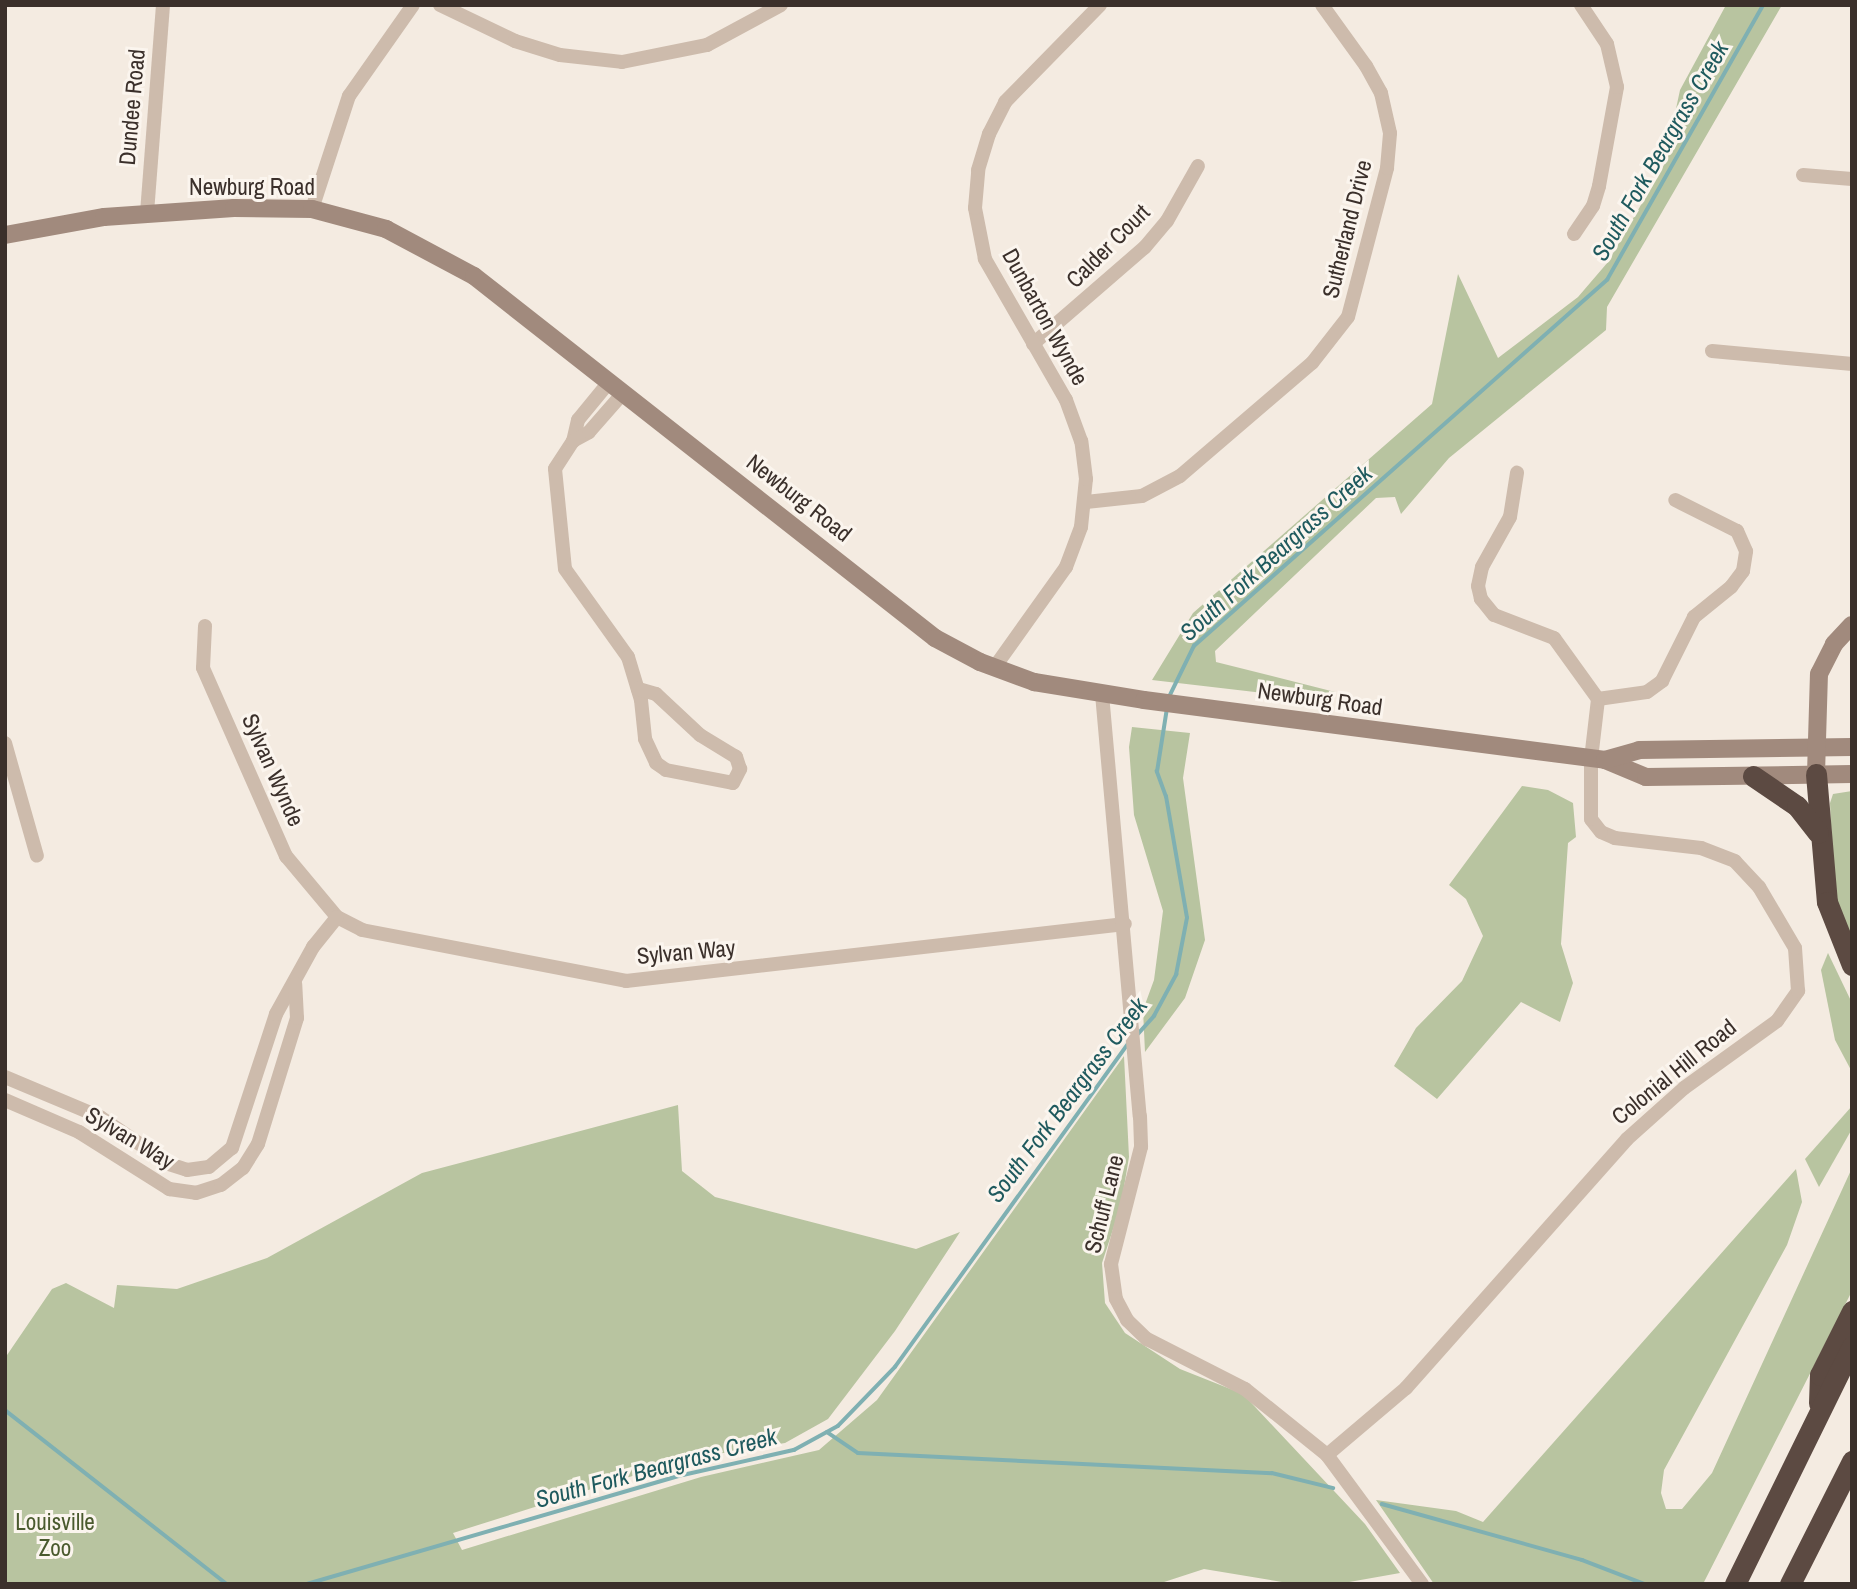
<!DOCTYPE html>
<html>
<head>
<meta charset="utf-8">
<style>
	body { margin:0 }
	#map { position:relative; width:1857px; height:1589px; overflow:hidden; background:#f4ebe1; font-family:"Archivo Narrow",sans-serif }
	div>[style] { position:absolute }
	.green>* { inset:0; background:#b8c4a0 }
	.stream>* { height:3.5px; margin:-1.75px; padding:0 1.75px; transform-origin:1.75px; border-radius:1.75px; background:#7fb0b2 }
	.minor>* { height:14px; margin:-7px; padding:0 7px; transform-origin:7px; border-radius:7px; background:#cdbbac }
	.secondary>* { height:18px; margin:-9px; padding:0 9px; transform-origin:9px; border-radius:9px; background:#a18a7d }
	.motorway>* { height:21px; margin:-10.5px; padding:0 10.5px; transform-origin:10.5px; border-radius:10.5px; background:#5c4a42 }
	span { translate:-50% -50%; white-space:nowrap; text-align:center; line-height:1.15; -webkit-text-stroke:6px #fbf5ee; paint-order:stroke }
	.street-label { font-size:23px; color:#3b302b }
	.park-label { font-size:23px; color:#4a5a2e }
	.water-label { font-size:24px; color:#1f5a5e; font-style:italic }
	.frame { position:absolute; inset:0; border:7px solid #3b302b; pointer-events:none }
</style>
</head>
<body>
<div id="map">
	<div class="green">
		<i style="clip-path:polygon(1726px 5px,1782px 5px,1607px 307px,1606px 330px,1449px 458px,1401px 514px,1395px 497px,1376px 498px,1215px 651px,1216px 662px,1335px 692px,1333px 701px,1152px 680px,1193px 613px,1432px 404px,1458px 274px,1498px 358px,1578px 297px,1608px 262px,1664px 165px,1680px 90px)"></i>
		<i style="clip-path:polygon(1132px 727px,1190px 733px,1183px 778px,1205px 940px,1185px 998px,1145px 1052px,1143px 1010px,1154px 980px,1163px 911px,1134px 815px,1129px 747px)"></i>
		<i style="clip-path:polygon(1522px 786px,1548px 790px,1573px 803px,1576px 837px,1568px 843px,1561px 944px,1573px 983px,1560px 1022px,1521px 1002px,1437px 1099px,1394px 1066px,1416px 1028px,1462px 981px,1483px 936px,1466px 899px,1449px 885px)"></i>
		<i style="clip-path:polygon(1852px 791px,1851px 870px,1852px 943px,1834px 893px,1830px 803px,1833px 794px)"></i>
		<i style="clip-path:polygon(1828px 953px,1852px 1003px,1852px 1072px,1835px 1040px,1821px 970px)"></i>
		<i style="clip-path:polygon(1124px 1056px,1129px 1157px,1121px 1205px,1102px 1263px,1105px 1303px,1125px 1333px,1180px 1369px,1243px 1394px,1365px 1524px,1400px 1573px,1338px 1584px,1294px 1584px,1204px 1569px,1158px 1584px,5px 1584px,5px 1358px,52px 1289px,66px 1283px,114px 1308px,117px 1285px,177px 1289px,267px 1258px,422px 1173px,678px 1105px,682px 1171px,715px 1197px,916px 1249px,960px 1232px,895px 1331px,828px 1419px,785px 1443px,686px 1459px,453px 1533px,462px 1550px,701px 1477px,819px 1450px,877px 1400px)"></i>
		<i style="clip-path:polygon(1852px 1106px,1852px 1129px,1819px 1187px,1805px 1159px)"></i>
		<i style="clip-path:polygon(1852px 1168px,1852px 1291px,1703px 1584px,1434px 1584px,1376px 1500px,1456px 1511px,1483px 1522px,1796px 1169px,1802px 1202px,1787px 1245px,1664px 1470px,1661px 1493px,1666px 1509px,1682px 1509px,1712px 1473px)"></i>
	</div>
	<div class="stream">
		<i style="left:1169px;top:697px;width:57px;rotate:-63.9deg"></i>
		<i style="left:1194px;top:646px;width:552px;rotate:-41.55deg"></i>
		<i style="left:1607px;top:280px;width:316px;rotate:-60.4deg"></i>
		<i style="left:1138px;top:1034px;width:24px;rotate:-48deg"></i>
		<i style="left:1154px;top:1016px;width:47px;rotate:-61.8deg"></i>
		<i style="left:1176px;top:975px;width:58px;rotate:-79.1deg"></i>
		<i style="left:1187px;top:918px;width:123px;rotate:-99.8deg"></i>
		<i style="left:1166px;top:797px;width:27px;rotate:-110deg"></i>
		<i style="left:1157px;top:772px;width:65px;rotate:-81.1deg"></i>
		<i style="left:5px;top:1410px;width:282px;rotate:38.1deg"></i>
		<i style="left:827px;top:1432px;width:37px;rotate:34deg"></i>
		<i style="left:858px;top:1453px;width:414px;rotate:2.8deg"></i>
		<i style="left:1272px;top:1473px;width:63px;rotate:13.8deg"></i>
		<i style="left:1382px;top:1504px;width:208px;rotate:15.6deg"></i>
		<i style="left:1582px;top:1560px;width:67px;rotate:20.9deg"></i>
		<i style="left:307px;top:1584px;width:391px;rotate:-16.2deg"></i>
		<i style="left:683px;top:1475px;width:114px;rotate:-12.7deg"></i>
		<i style="left:794px;top:1450px;width:50px;rotate:-28.6deg"></i>
		<i style="left:838px;top:1426px;width:82px;rotate:-46deg"></i>
		<i style="left:895px;top:1367px;width:398px;rotate:-54.2deg"></i>
	</div>
	<div class="minor">
		<i style="left:440px;top:5px;width:83px;rotate:25.6deg"></i>
		<i style="left:515px;top:41px;width:47px;rotate:17.3deg"></i>
		<i style="left:560px;top:55px;width:62px;rotate:6.4deg"></i>
		<i style="left:622px;top:62px;width:87px;rotate:-11.3deg"></i>
		<i style="left:707px;top:45px;width:84px;rotate:-28.4deg"></i>
		<i style="left:1803px;top:175px;width:49px;rotate:4.7deg"></i>
		<i style="left:312px;top:209px;width:119px;rotate:-71.9deg"></i>
		<i style="left:349px;top:96px;width:111px;rotate:-54.9deg"></i>
		<i style="left:147px;top:213px;width:209px;rotate:-85.6deg"></i>
		<i style="left:1574px;top:234px;width:34px;rotate:-56deg"></i>
		<i style="left:1593px;top:206px;width:21px;rotate:-73deg"></i>
		<i style="left:1599px;top:186px;width:101px;rotate:-79.7deg"></i>
		<i style="left:1617px;top:87px;width:44px;rotate:-103.1deg"></i>
		<i style="left:1607px;top:44px;width:47px;rotate:-123.7deg"></i>
		<i style="left:1033px;top:344px;width:148px;rotate:-40.9deg"></i>
		<i style="left:1145px;top:247px;width:34px;rotate:-50deg"></i>
		<i style="left:1167px;top:221px;width:63px;rotate:-60.6deg"></i>
		<i style="left:1712px;top:351px;width:141px;rotate:5.3deg"></i>
		<i style="left:610px;top:381px;width:50px;rotate:129.4deg"></i>
		<i style="left:578px;top:420px;width:22px;rotate:103deg"></i>
		<i style="left:573px;top:441px;width:33px;rotate:123deg"></i>
		<i style="left:555px;top:469px;width:100px;rotate:84.3deg"></i>
		<i style="left:565px;top:569px;width:108px;rotate:54.4deg"></i>
		<i style="left:628px;top:657px;width:45px;rotate:73.2deg"></i>
		<i style="left:641px;top:700px;width:39px;rotate:84deg"></i>
		<i style="left:645px;top:739px;width:26px;rotate:65deg"></i>
		<i style="left:656px;top:763px;width:12px;rotate:35deg"></i>
		<i style="left:666px;top:770px;width:68px;rotate:11deg"></i>
		<i style="left:733px;top:783px;width:16px;rotate:-63deg"></i>
		<i style="left:740px;top:769px;width:13px;rotate:-108deg"></i>
		<i style="left:736px;top:757px;width:42px;rotate:-148.6deg"></i>
		<i style="left:700px;top:735px;width:60px;rotate:-137deg"></i>
		<i style="left:656px;top:694px;width:19px;rotate:-164deg"></i>
		<i style="left:573px;top:441px;width:18px;rotate:-29deg"></i>
		<i style="left:589px;top:432px;width:53px;rotate:-48.8deg"></i>
		<i style="left:1086px;top:502px;width:56px;rotate:-6.1deg"></i>
		<i style="left:1142px;top:496px;width:43px;rotate:-27.8deg"></i>
		<i style="left:1180px;top:476px;width:174px;rotate:-40.6deg"></i>
		<i style="left:1312px;top:363px;width:58px;rotate:-52deg"></i>
		<i style="left:1348px;top:317px;width:154px;rotate:-75.3deg"></i>
		<i style="left:1387px;top:168px;width:35px;rotate:-85deg"></i>
		<i style="left:1390px;top:133px;width:41px;rotate:-102.7deg"></i>
		<i style="left:1381px;top:93px;width:31px;rotate:-119deg"></i>
		<i style="left:1366px;top:66px;width:75px;rotate:-125.8deg"></i>
		<i style="left:205px;top:626px;width:42px;rotate:92.7deg"></i>
		<i style="left:203px;top:668px;width:206px;rotate:66.2deg"></i>
		<i style="left:286px;top:856px;width:80px;rotate:50.1deg"></i>
		<i style="left:337px;top:917px;width:28px;rotate:27deg"></i>
		<i style="left:362px;top:930px;width:269px;rotate:10.9deg"></i>
		<i style="left:626px;top:981px;width:502px;rotate:-6.52deg"></i>
		<i style="left:994px;top:668px;width:124px;rotate:-54.5deg"></i>
		<i style="left:1066px;top:567px;width:43px;rotate:-69.4deg"></i>
		<i style="left:1081px;top:527px;width:48px;rotate:-84.1deg"></i>
		<i style="left:1086px;top:479px;width:38px;rotate:-97deg"></i>
		<i style="left:1081px;top:441px;width:44px;rotate:-110.1deg"></i>
		<i style="left:1066px;top:400px;width:163px;rotate:-119.9deg"></i>
		<i style="left:985px;top:259px;width:52px;rotate:-101.1deg"></i>
		<i style="left:975px;top:208px;width:38px;rotate:-85deg"></i>
		<i style="left:978px;top:170px;width:38px;rotate:-73deg"></i>
		<i style="left:989px;top:134px;width:36px;rotate:-63deg"></i>
		<i style="left:1005px;top:102px;width:136px;rotate:-45.6deg"></i>
		<i style="left:1102px;top:694px;width:424px;rotate:84.9deg"></i>
		<i style="left:1140px;top:1116px;width:31px;rotate:88deg"></i>
		<i style="left:1141px;top:1147px;width:121px;rotate:104.4deg"></i>
		<i style="left:1111px;top:1264px;width:35px;rotate:82deg"></i>
		<i style="left:1116px;top:1299px;width:24px;rotate:62deg"></i>
		<i style="left:1127px;top:1320px;width:28px;rotate:44deg"></i>
		<i style="left:1147px;top:1339px;width:110px;rotate:27deg"></i>
		<i style="left:1245px;top:1389px;width:105px;rotate:38.8deg"></i>
		<i style="left:1327px;top:1455px;width:160px;rotate:53.6deg"></i>
		<i style="left:1598px;top:699px;width:49px;rotate:-8.1deg"></i>
		<i style="left:1647px;top:692px;width:19px;rotate:-36deg"></i>
		<i style="left:1662px;top:681px;width:72px;rotate:-63.4deg"></i>
		<i style="left:1694px;top:617px;width:48px;rotate:-39deg"></i>
		<i style="left:1731px;top:587px;width:20px;rotate:-53deg"></i>
		<i style="left:1743px;top:571px;width:20px;rotate:-81deg"></i>
		<i style="left:1746px;top:551px;width:22px;rotate:-114deg"></i>
		<i style="left:1737px;top:531px;width:69px;rotate:-153.4deg"></i>
		<i style="left:5px;top:743px;width:117px;rotate:74.2deg"></i>
		<i style="left:5px;top:1077px;width:103px;rotate:22.8deg"></i>
		<i style="left:100px;top:1117px;width:83px;rotate:34.3deg"></i>
		<i style="left:169px;top:1164px;width:19px;rotate:18deg"></i>
		<i style="left:187px;top:1170px;width:22px;rotate:-8deg"></i>
		<i style="left:209px;top:1167px;width:30px;rotate:-40deg"></i>
		<i style="left:232px;top:1148px;width:141px;rotate:-71.8deg"></i>
		<i style="left:276px;top:1014px;width:77px;rotate:-61.1deg"></i>
		<i style="left:313px;top:947px;width:38px;rotate:-51deg"></i>
		<i style="left:5px;top:1100px;width:81px;rotate:23.4deg"></i>
		<i style="left:79px;top:1132px;width:107px;rotate:32.3deg"></i>
		<i style="left:169px;top:1189px;width:27px;rotate:8deg"></i>
		<i style="left:196px;top:1193px;width:26px;rotate:-18deg"></i>
		<i style="left:221px;top:1185px;width:28px;rotate:-38deg"></i>
		<i style="left:243px;top:1168px;width:28px;rotate:-58deg"></i>
		<i style="left:258px;top:1144px;width:132px;rotate:-72.8deg"></i>
		<i style="left:297px;top:1018px;width:34px;rotate:-93deg"></i>
		<i style="left:1327px;top:1455px;width:104px;rotate:-40.3deg"></i>
		<i style="left:1406px;top:1388px;width:333px;rotate:-48.4deg"></i>
		<i style="left:1627px;top:1139px;width:76px;rotate:-41.8deg"></i>
		<i style="left:1684px;top:1088px;width:115px;rotate:-35.8deg"></i>
		<i style="left:1777px;top:1021px;width:37px;rotate:-55deg"></i>
		<i style="left:1798px;top:991px;width:43px;rotate:-94deg"></i>
		<i style="left:1795px;top:948px;width:71px;rotate:-120.5deg"></i>
		<i style="left:1759px;top:887px;width:35px;rotate:-133deg"></i>
		<i style="left:1735px;top:861px;width:36px;rotate:-159deg"></i>
		<i style="left:1701px;top:848px;width:87px;rotate:-173.4deg"></i>
		<i style="left:1615px;top:838px;width:15px;rotate:-157deg"></i>
		<i style="left:1601px;top:832px;width:16px;rotate:-128deg"></i>
		<i style="left:1591px;top:819px;width:60px;rotate:-90deg"></i>
		<i style="left:1591px;top:759px;width:60px;rotate:-83.3deg"></i>
		<i style="left:1598px;top:699px;width:75px;rotate:-125.8deg"></i>
		<i style="left:1554px;top:638px;width:64px;rotate:-159deg"></i>
		<i style="left:1494px;top:615px;width:21px;rotate:-129deg"></i>
		<i style="left:1481px;top:599px;width:13px;rotate:-103deg"></i>
		<i style="left:1478px;top:586px;width:19px;rotate:-78deg"></i>
		<i style="left:1482px;top:567px;width:57px;rotate:-60.8deg"></i>
		<i style="left:1510px;top:517px;width:45px;rotate:-81deg"></i>
	</div>
	<div class="secondary">
		<i style="left:5px;top:235px;width:101px;rotate:-10.3deg"></i>
		<i style="left:104px;top:217px;width:130px;rotate:-4deg"></i>
		<i style="left:234px;top:208px;width:78px;rotate:0.7deg"></i>
		<i style="left:312px;top:209px;width:77px;rotate:15.1deg"></i>
		<i style="left:386px;top:229px;width:100px;rotate:28.1deg"></i>
		<i style="left:474px;top:276px;width:586px;rotate:38.14deg"></i>
		<i style="left:935px;top:638px;width:51px;rotate:28.1deg"></i>
		<i style="left:980px;top:662px;width:58px;rotate:20.3deg"></i>
		<i style="left:1034px;top:682px;width:111px;rotate:9.3deg"></i>
		<i style="left:1144px;top:700px;width:465px;rotate:7.4deg"></i>
		<i style="left:1605px;top:760px;width:44px;rotate:22.5deg"></i>
		<i style="left:1646px;top:777px;width:206px;rotate:-0.8deg"></i>
		<i style="left:1605px;top:760px;width:35px;rotate:-16deg"></i>
		<i style="left:1639px;top:750px;width:213px;rotate:-0.8deg"></i>
		<i style="left:1816px;top:774px;width:100px;rotate:-88.3deg"></i>
		<i style="left:1819px;top:674px;width:34px;rotate:-63deg"></i>
		<i style="left:1834px;top:644px;width:26px;rotate:-47deg"></i>
	</div>
	<div class="motorway">
		<i style="left:1816px;top:774px;width:128px;rotate:85.1deg"></i>
		<i style="left:1827px;top:902px;width:68px;rotate:68.4deg"></i>
		<i style="left:1753px;top:776px;width:53px;rotate:34.3deg"></i>
		<i style="left:1797px;top:806px;width:34px;rotate:52deg"></i>
		<i style="left:1819px;top:1403px;width:28px;rotate:-88deg"></i>
		<i style="left:1820px;top:1375px;width:72px;rotate:-63.4deg"></i>
		<i style="left:1735px;top:1584px;width:265px;rotate:-63.8deg"></i>
		<i style="left:1790px;top:1584px;width:138px;rotate:-63.2deg"></i>
	</div>
	<div class="street-label">
		<span style="left:132px;top:107px;rotate:-85deg">Dundee Road</span>
		<span style="left:252px;top:187px">Newburg Road</span>
		<span style="left:1347px;top:229px;rotate:-76deg">Sutherland Drive</span>
		<span style="left:1108px;top:246px;rotate:-45deg">Calder Court</span>
		<span style="left:1045px;top:317px;rotate:61deg">Dunbarton Wynde</span>
		<span style="left:799px;top:498px;rotate:38deg">Newburg Road</span>
		<span style="left:1320px;top:699px;rotate:8deg">Newburg Road</span>
		<span style="left:273px;top:770px;rotate:66deg">Sylvan Wynde</span>
		<span style="left:686px;top:952px;rotate:-5deg">Sylvan Way</span>
		<span style="left:1674px;top:1072px;rotate:-39deg">Colonial Hill Road</span>
		<span style="left:130px;top:1138px;rotate:31deg">Sylvan Way</span>
		<span style="left:1104px;top:1204px;rotate:-76deg">Schuff Lane</span>
	</div>
	<div class="park-label">
		<span style="left:55px;top:1535px">Louisville<br>Zoo</span>
	</div>
	<div class="water-label">
		<span style="left:1660px;top:151px;rotate:-60deg">South Fork Beargrass Creek</span>
		<span style="left:1276px;top:553px;rotate:-42deg">South Fork Beargrass Creek</span>
		<span style="left:1067px;top:1100px;rotate:-53deg">South Fork Beargrass Creek</span>
		<span style="left:656px;top:1468px;rotate:-15deg">South Fork Beargrass Creek</span>
	</div>
	<div class="frame"></div>
</div>
</body>
</html>
